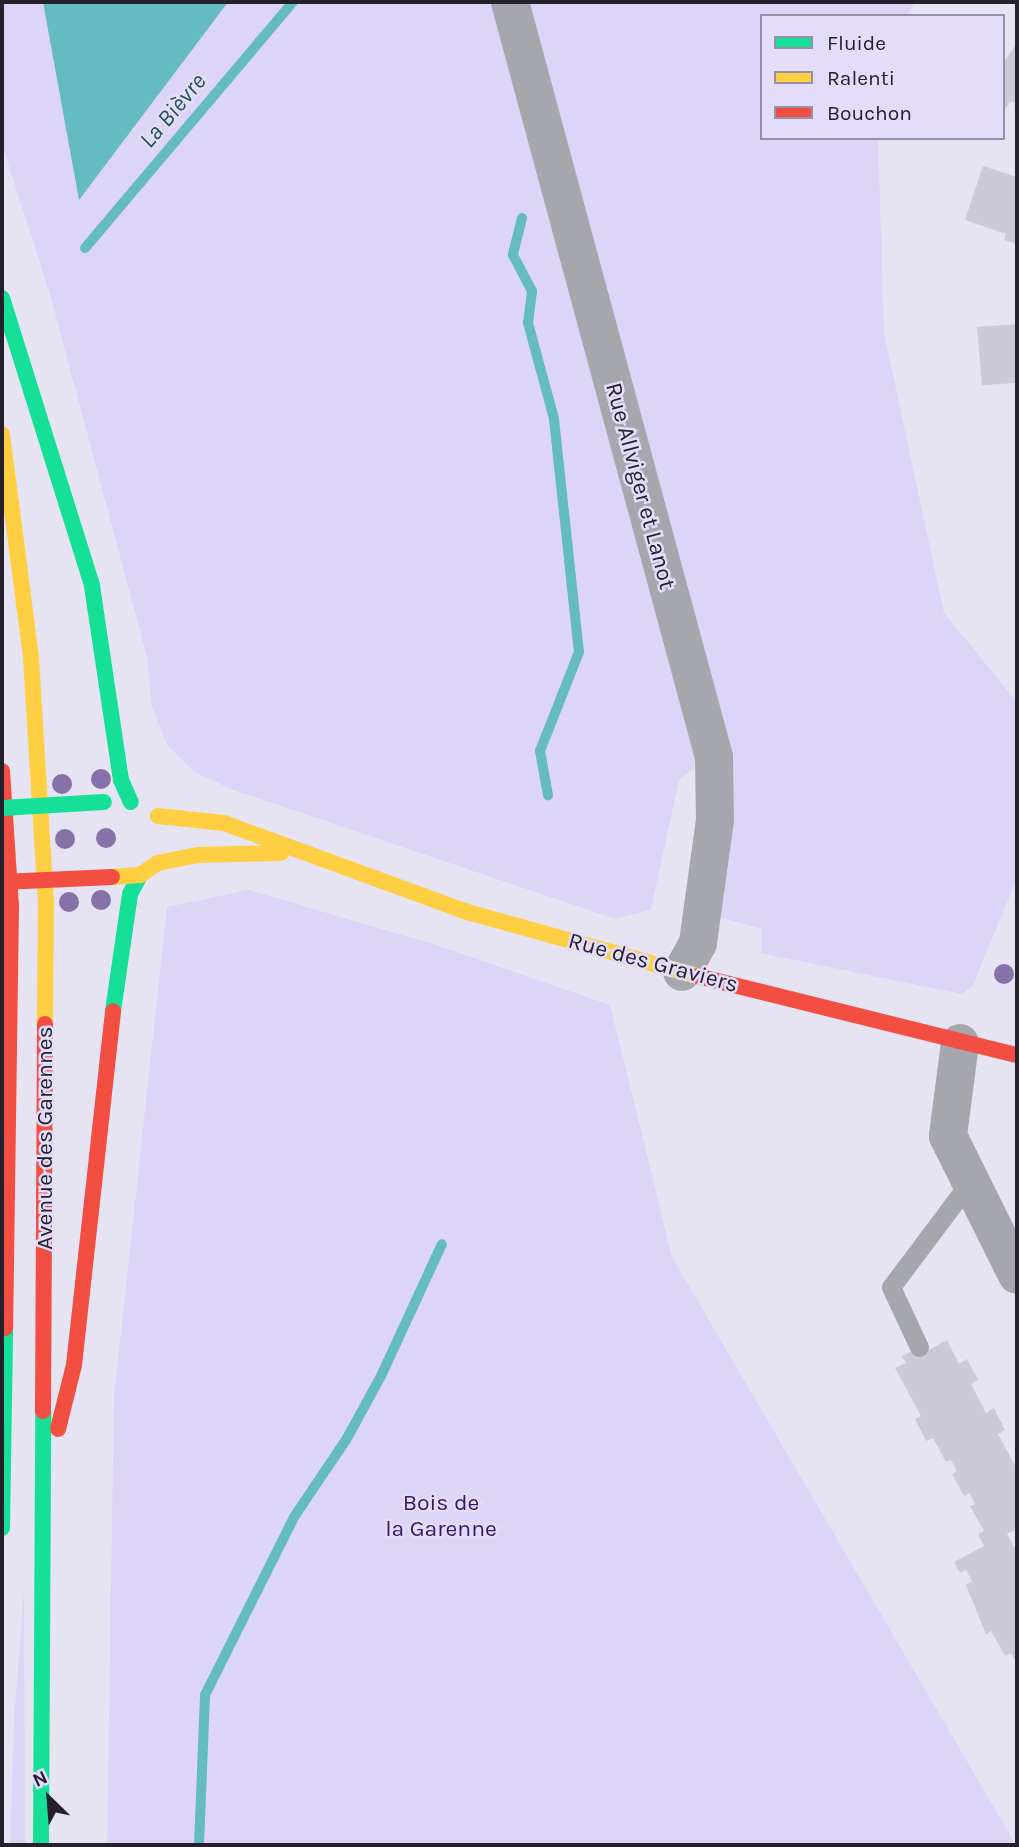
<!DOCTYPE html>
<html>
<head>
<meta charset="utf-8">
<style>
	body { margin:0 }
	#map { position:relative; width:1019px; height:1847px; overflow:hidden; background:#e6e3f3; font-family:Karla,sans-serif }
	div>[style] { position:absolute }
	.green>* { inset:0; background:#ddd5f7 }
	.water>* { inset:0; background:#64bbc1 }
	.stream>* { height:10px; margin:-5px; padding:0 5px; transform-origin:5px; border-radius:5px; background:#64bbc1 }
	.building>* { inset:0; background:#cdcad7 }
	.lane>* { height:19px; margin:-9.5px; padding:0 9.5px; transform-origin:9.5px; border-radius:9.5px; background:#a5a7ad }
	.street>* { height:38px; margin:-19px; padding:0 19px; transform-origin:19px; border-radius:19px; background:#a5a7ad }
	.fast>* { height:16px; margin:-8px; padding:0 8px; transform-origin:8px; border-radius:8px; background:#16e098 }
	.slow>* { height:16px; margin:-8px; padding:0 8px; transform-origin:8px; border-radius:8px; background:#ffcf43 }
	.jam>* { height:16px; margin:-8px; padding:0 8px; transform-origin:8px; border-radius:8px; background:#f24e42 }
	.fast-bridge>* { height:16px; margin:-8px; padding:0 8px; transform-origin:8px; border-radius:8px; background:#16e098 }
	.jam-bridge>* { height:16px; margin:-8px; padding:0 8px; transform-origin:8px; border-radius:8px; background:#f24e42 }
	.trees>* { width:20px; height:20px; margin:-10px; border-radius:50%; background:#8672a8 }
	span { translate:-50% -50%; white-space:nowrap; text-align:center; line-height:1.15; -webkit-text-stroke:5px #e3dcfa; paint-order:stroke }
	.street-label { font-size:23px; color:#24212c }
	.park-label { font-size:23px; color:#38166a }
	.water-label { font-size:24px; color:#215454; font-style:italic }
	.frame { position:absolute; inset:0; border:4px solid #24212c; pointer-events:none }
	.legend { position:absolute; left:760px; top:14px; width:245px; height:126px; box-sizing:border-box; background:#e3dcfa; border:2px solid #9791a8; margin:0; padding:9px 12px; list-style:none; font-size:21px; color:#24212c }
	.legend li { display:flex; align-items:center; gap:14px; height:35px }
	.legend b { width:35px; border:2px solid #9791a8 }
	.north { position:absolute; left:14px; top:1763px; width:70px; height:70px; -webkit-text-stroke:5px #e3dcfa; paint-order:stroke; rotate:335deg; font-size:19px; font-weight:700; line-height:28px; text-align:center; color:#24212c }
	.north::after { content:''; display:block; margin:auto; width:24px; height:32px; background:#24212c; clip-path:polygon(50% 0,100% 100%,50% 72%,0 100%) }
</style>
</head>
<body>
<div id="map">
	<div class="green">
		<i style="clip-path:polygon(2px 2px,916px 2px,906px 16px,762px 16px,762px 138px,878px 138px,884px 333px,944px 613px,1017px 702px,1017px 878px,973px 985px,962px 994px,761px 953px,762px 929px,719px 917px,704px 759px,679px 780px,651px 909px,615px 919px,231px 789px,194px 772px,167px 745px,152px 706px,147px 657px,50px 294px,2px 145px)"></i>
		<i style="clip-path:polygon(249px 890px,436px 945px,610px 1005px,672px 1257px,1016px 1845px,107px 1845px,114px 1397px,167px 907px)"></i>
		<i style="clip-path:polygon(24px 1590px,25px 1845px,10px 1845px,14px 1720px)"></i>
	</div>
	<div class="water">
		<i style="clip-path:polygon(43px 2px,228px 2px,79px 200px)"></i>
	</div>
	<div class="stream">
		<i style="left:522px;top:218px;width:38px;rotate:104deg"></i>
		<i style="left:513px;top:255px;width:41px;rotate:62.2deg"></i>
		<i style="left:532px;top:291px;width:32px;rotate:97deg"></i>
		<i style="left:528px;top:323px;width:99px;rotate:74.8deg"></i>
		<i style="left:554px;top:419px;width:234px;rotate:83.9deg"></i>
		<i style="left:579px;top:652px;width:106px;rotate:111.5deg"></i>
		<i style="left:540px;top:751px;width:45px;rotate:79.7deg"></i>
		<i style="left:85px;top:248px;width:322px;rotate:-49.8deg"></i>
		<i style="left:199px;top:1845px;width:150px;rotate:-87.7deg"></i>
		<i style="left:205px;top:1695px;width:199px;rotate:-63.4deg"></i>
		<i style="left:294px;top:1517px;width:93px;rotate:-56deg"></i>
		<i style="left:346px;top:1440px;width:73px;rotate:-61.3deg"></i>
		<i style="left:381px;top:1376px;width:145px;rotate:-65.2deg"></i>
	</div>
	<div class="building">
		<i style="clip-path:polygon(1017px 43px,1017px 105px,1011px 101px,1003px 112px,1003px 63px)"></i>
		<i style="clip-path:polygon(983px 166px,1017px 177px,1017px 244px,1004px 240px,1006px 234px,965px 220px)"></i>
		<i style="clip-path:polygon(1017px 324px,1017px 383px,982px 385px,977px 327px)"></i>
		<i style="clip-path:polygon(947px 1340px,959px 1364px,967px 1359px,978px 1380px,971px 1384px,986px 1413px,994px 1408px,1005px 1430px,998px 1434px,1017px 1469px,1017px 1529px,1007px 1534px,1017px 1552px,1017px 1664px,1011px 1653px,1005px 1656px,991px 1631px,986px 1634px,966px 1585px,972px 1581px,966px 1570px,960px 1573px,954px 1562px,984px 1546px,978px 1534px,984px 1531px,970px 1506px,975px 1504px,969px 1493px,964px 1496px,952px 1474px,957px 1471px,951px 1460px,946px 1462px,933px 1438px,926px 1441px,915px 1419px,921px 1416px,895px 1368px,906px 1363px,902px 1356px,924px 1345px,927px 1351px)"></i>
	</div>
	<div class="lane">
		<i style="left:919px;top:1347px;width:66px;rotate:-115deg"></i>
		<i style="left:891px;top:1287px;width:130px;rotate:-53.1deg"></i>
	</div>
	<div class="street">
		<i style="left:510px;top:2px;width:782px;rotate:74.88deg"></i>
		<i style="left:714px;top:757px;width:63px;rotate:89.1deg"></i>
		<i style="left:715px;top:820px;width:124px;rotate:97.9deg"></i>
		<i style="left:698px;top:943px;width:33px;rotate:119deg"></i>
		<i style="left:960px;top:1043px;width:94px;rotate:97.4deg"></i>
		<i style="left:948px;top:1136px;width:155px;rotate:63.6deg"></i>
	</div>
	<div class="fast">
		<i style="left:2px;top:298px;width:302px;rotate:72.6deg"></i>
		<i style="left:92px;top:586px;width:196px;rotate:81.5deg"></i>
		<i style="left:121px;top:780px;width:24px;rotate:66deg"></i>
		<i style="left:113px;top:1011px;width:118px;rotate:-81.7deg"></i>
		<i style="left:130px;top:894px;width:21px;rotate:-62deg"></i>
		<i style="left:2px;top:1528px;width:200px;rotate:-89.1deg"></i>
		<i style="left:41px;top:1845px;width:434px;rotate:-89.7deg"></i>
	</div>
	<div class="slow">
		<i style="left:2px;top:434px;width:226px;rotate:82.6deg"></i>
		<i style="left:31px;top:658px;width:245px;rotate:86.5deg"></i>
		<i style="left:46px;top:903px;width:121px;rotate:90.5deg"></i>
		<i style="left:158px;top:816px;width:66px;rotate:6.1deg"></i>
		<i style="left:224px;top:823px;width:256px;rotate:20.1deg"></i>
		<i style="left:464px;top:911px;width:242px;rotate:15.6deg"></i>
		<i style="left:112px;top:877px;width:28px;rotate:-4deg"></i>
		<i style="left:140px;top:875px;width:22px;rotate:-34deg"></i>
		<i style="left:158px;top:863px;width:41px;rotate:-11.3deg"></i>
		<i style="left:198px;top:855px;width:83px;rotate:-1.4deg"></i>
	</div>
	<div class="jam">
		<i style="left:2px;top:771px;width:134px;rotate:86.2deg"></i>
		<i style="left:11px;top:905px;width:423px;rotate:90.8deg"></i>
		<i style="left:697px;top:976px;width:330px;rotate:13.9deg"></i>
		<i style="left:43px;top:1411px;width:387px;rotate:-89.7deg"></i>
		<i style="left:58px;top:1429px;width:66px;rotate:-76deg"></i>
		<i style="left:74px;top:1365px;width:356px;rotate:-83.7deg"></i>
	</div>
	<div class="fast-bridge">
		<i style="left:2px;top:808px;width:102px;rotate:-3.4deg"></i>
	</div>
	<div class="jam-bridge">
		<i style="left:2px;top:882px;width:110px;rotate:-2.6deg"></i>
	</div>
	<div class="trees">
		<i style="left:101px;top:779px"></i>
		<i style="left:62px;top:784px"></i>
		<i style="left:106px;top:838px"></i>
		<i style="left:65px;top:839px"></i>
		<i style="left:101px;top:900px"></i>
		<i style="left:69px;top:902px"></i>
		<i style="left:1004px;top:974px"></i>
	</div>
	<div class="street-label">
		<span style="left:640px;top:486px;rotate:75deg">Rue Allviger et Lanot</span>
		<span style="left:653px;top:963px;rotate:15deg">Rue des Graviers</span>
		<span style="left:45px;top:1138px;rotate:-90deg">Avenue des Garennes</span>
	</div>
	<div class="park-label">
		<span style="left:441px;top:1516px">Bois de<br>la Garenne</span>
	</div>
	<div class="water-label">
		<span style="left:173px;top:111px;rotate:-50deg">La Bièvre</span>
	</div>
	<div class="frame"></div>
	<ul class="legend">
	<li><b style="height:9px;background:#16e098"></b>Fluide</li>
	<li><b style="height:9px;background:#ffcf43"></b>Ralenti</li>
	<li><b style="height:9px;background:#f24e42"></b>Bouchon</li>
	</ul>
	<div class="north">N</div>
</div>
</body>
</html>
